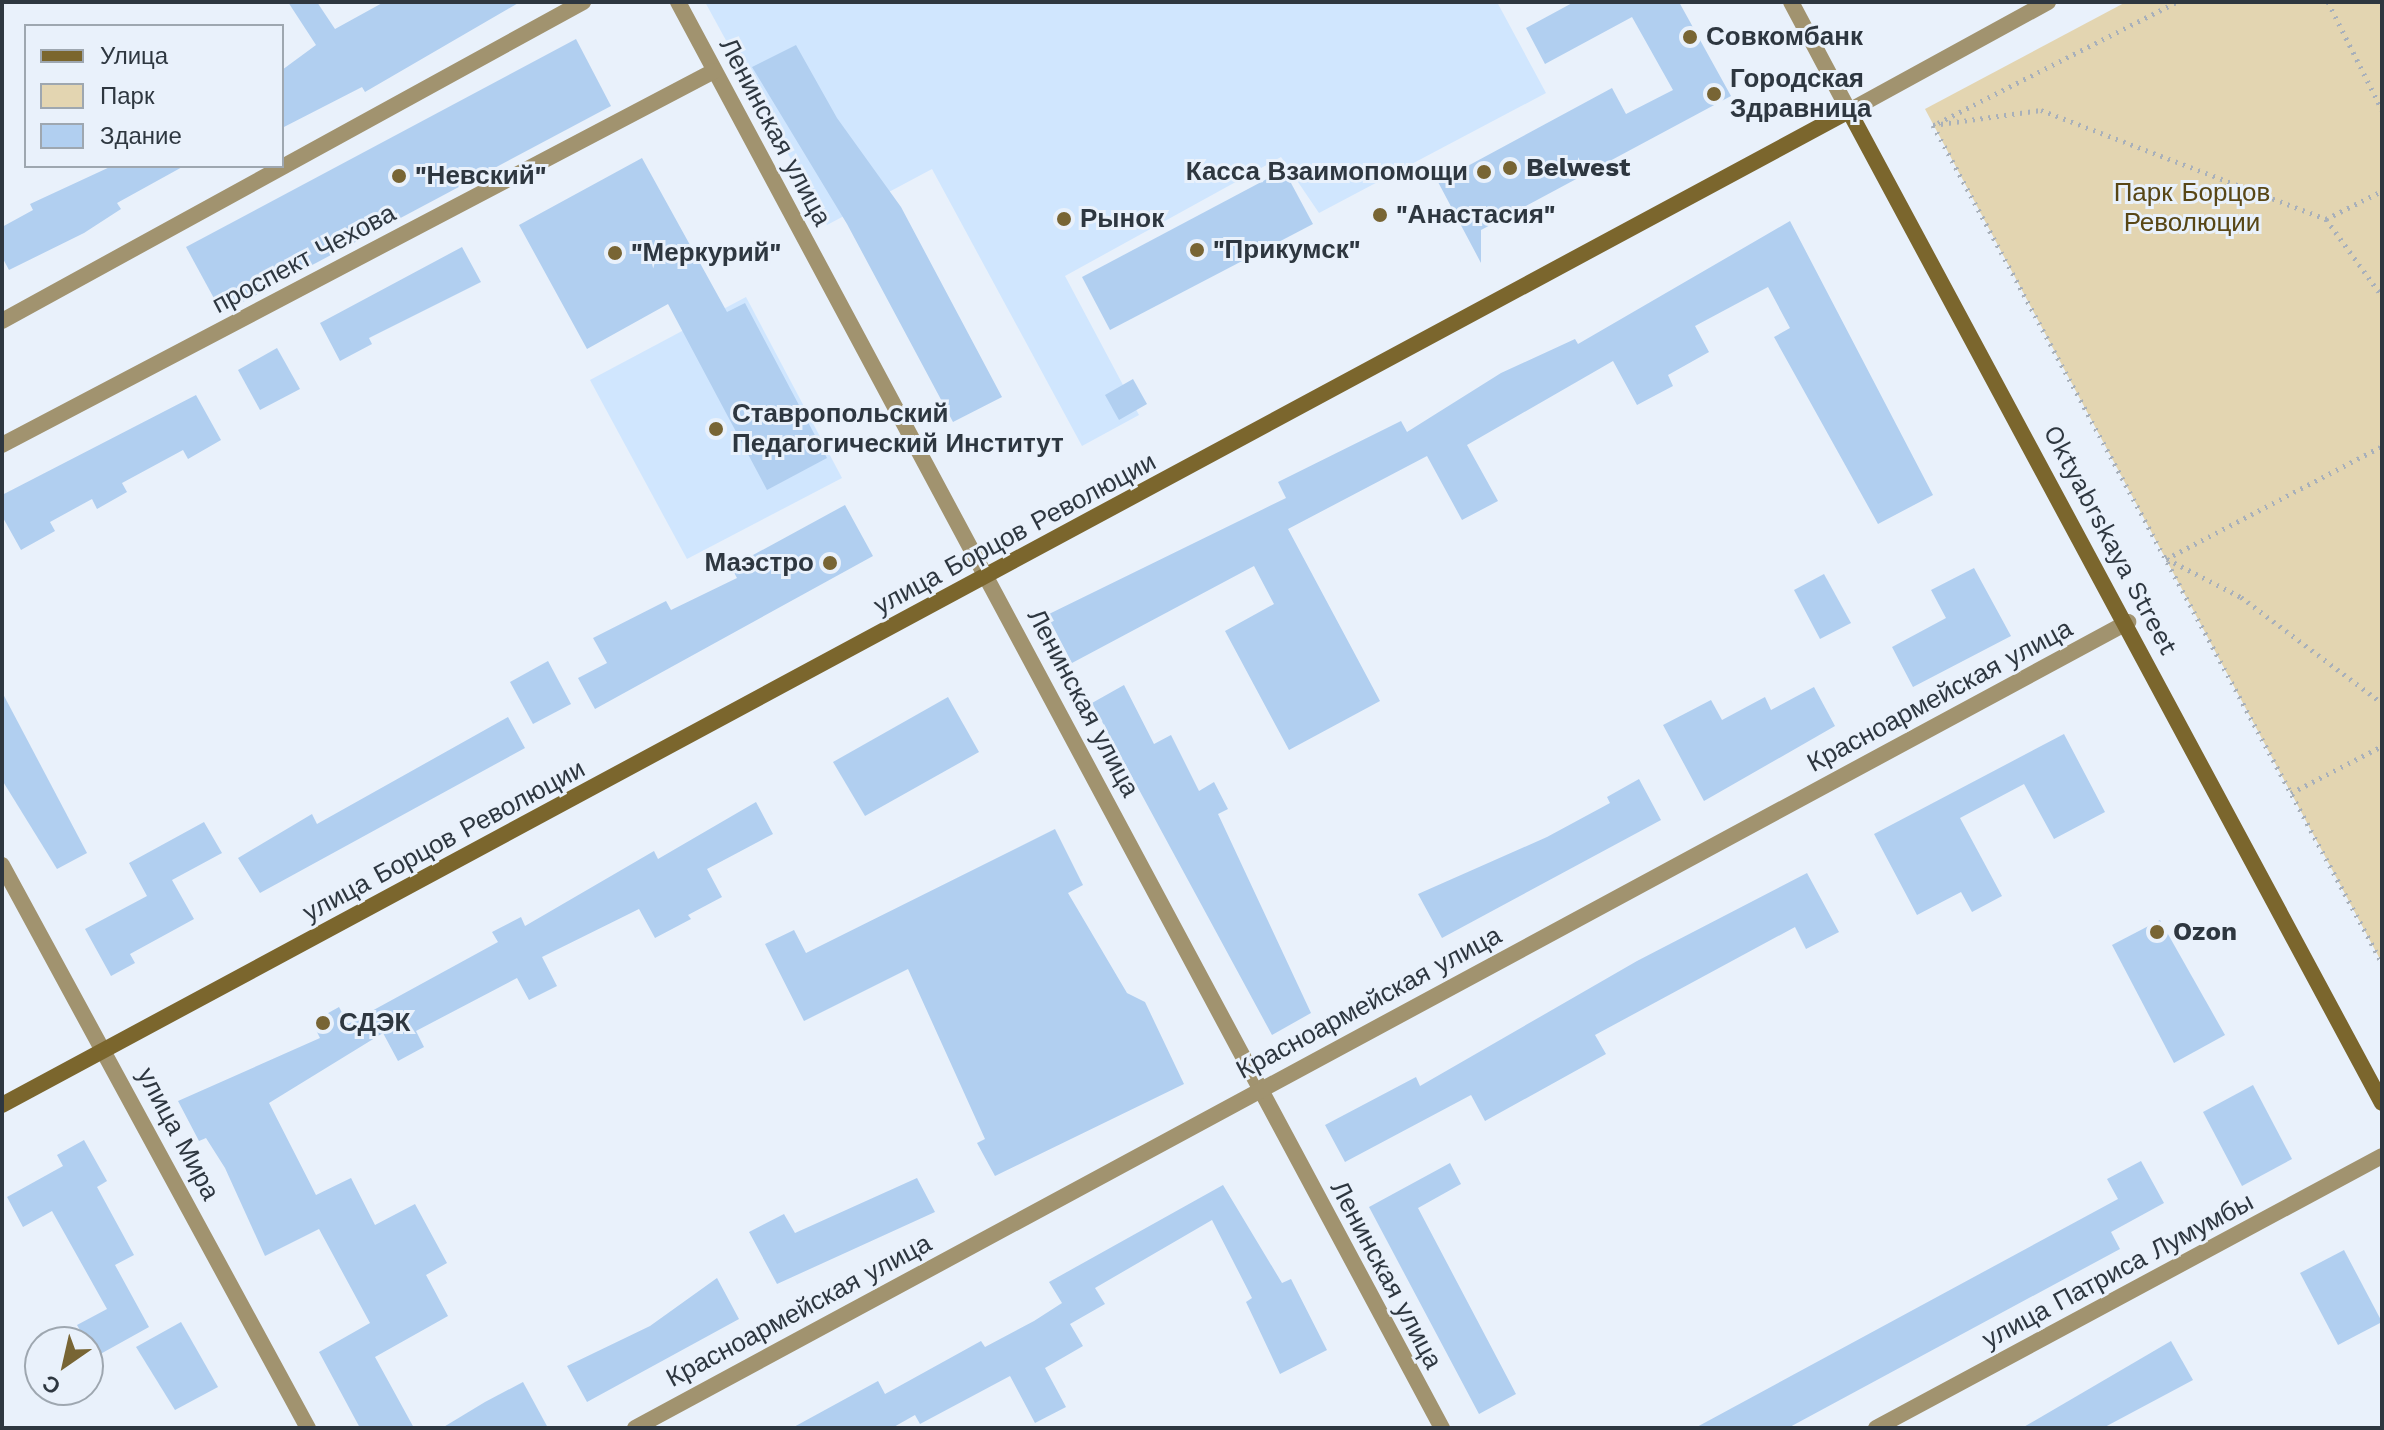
<!DOCTYPE html>
<html>
<head>
<meta charset="utf-8">
<style>
	body { margin:0 }
	#map { position:relative; width:2384px; height:1430px; overflow:hidden; background:#e9f1fb; font-family:"Work Sans",sans-serif }
	div>[style] { position:absolute }
	.built>* { inset:0; background:#d0e6fe }
	.green>* { inset:0; background:#e3d5b1 }
	.building>* { inset:0; background:#b1cff0 }
	.path>* { height:5px; margin-top:-2.5px; transform-origin:0; background:repeating-linear-gradient(90deg,#a8b0ba 0 2px,transparent 0 8px) }
	.minor>* { height:16px; margin:-8px; padding:0 8px; transform-origin:8px; border-radius:8px; background:#a1936f }
	.tertiary>* { height:16px; margin:-8px; padding:0 8px; transform-origin:8px; border-radius:8px; background:#a1936f }
	.secondary>* { height:16px; margin:-8px; padding:0 8px; transform-origin:8px; border-radius:8px; background:#7b662d }
	.dots>* { width:22px; height:22px; translate:-50% -50%; box-sizing:border-box; border:4px solid #e9f1fb; border-radius:50% }
	span { translate:-50% -50%; white-space:nowrap; text-align:center; line-height:1.15; -webkit-text-stroke:6px #e9f1fb; paint-order:stroke }
	.poi-label { font-size:26px; color:#2e3740; font-weight:700 }
	.left { translate:0 -50%; text-align:left }
	.right { translate:-100% -50%; text-align:right }
	.street-label { font-size:26px; color:#2e3740 }
	.park-label { font-size:26px; color:#584615 }
	.frame { position:absolute; inset:0; border:4px solid #2e3740; pointer-events:none }
	.legend { position:absolute; left:24px; top:24px; width:260px; height:144px; box-sizing:border-box; background:#e9f1fb; border:2px solid #9ea7b0; margin:0; padding:10px 14px; list-style:none; font-size:24px; color:#2e3740 }
	.legend li { display:flex; align-items:center; gap:16px; height:40px }
	.legend b { width:40px; border:2px solid #9ea7b0 }
	.north { position:absolute; left:24px; top:1326px; width:80px; height:80px; box-sizing:border-box; background:#e9f1fb; border:2px solid #9ea7b0; border-radius:50%; rotate:214deg; font-size:22px; font-weight:700; line-height:32px; text-align:center; color:#2e3740 }
	.north::after { content:''; display:block; margin:auto; width:28px; height:36px; background:#786534; clip-path:polygon(50% 0,100% 100%,50% 72%,0 100%) }
</style>
</head>
<body>
<div id="map">
	<div class="built">
		<i style="clip-path:polygon(705px 2px,1497px 2px,1546px 93px,1319px 213px,1281px 157px,1065px 276px,1139px 415px,1082px 446px,932px 169px,827px 225px)"></i>
		<i style="clip-path:polygon(746px 297px,842px 478px,687px 559px,590px 380px)"></i>
	</div>
	<div class="green">
		<i style="clip-path:polygon(2126px 2px,2382px 2px,2382px 963px,1925px 109px)"></i>
	</div>
	<div class="building">
		<i style="clip-path:polygon(288px 2px,317px 2px,335px 29px,384px 2px,520px 2px,365px 92px,362px 87px,282px 128px,282px 70px,316px 45px)"></i>
		<i style="clip-path:polygon(1574px 2px,1679px 2px,1731px 96px,1481px 230px,1481px 263px,1438px 182px,1612px 88px,1626px 114px,1673px 90px,1632px 17px,1545px 64px,1526px 28px)"></i>
		<i style="clip-path:polygon(576px 39px,611px 106px,222px 313px,186px 247px)"></i>
		<i style="clip-path:polygon(796px 45px,837px 118px,901px 207px,1002px 397px,953px 422px,847px 224px,752px 67px)"></i>
		<i style="clip-path:polygon(642px 158px,727px 312px,745px 303px,827px 458px,767px 490px,668px 304px,587px 349px,519px 225px)"></i>
		<i style="clip-path:polygon(112px 166px,184px 166px,117px 203px,121px 209px,84px 233px,9px 270px,2px 257px,2px 227px,33px 210px,30px 204px)"></i>
		<i style="clip-path:polygon(1284px 170px,1313px 224px,1110px 330px,1082px 277px)"></i>
		<i style="clip-path:polygon(1790px 221px,1933px 495px,1878px 524px,1774px 337px,1790px 328px,1768px 287px,1695px 326px,1709px 352px,1668px 375px,1673px 386px,1637px 405px,1613px 361px,1467px 445px,1498px 501px,1462px 520px,1427px 456px,1288px 529px,1380px 701px,1289px 750px,1225px 631px,1274px 604px,1254px 566px,1072px 663px,1047px 615px,1286px 498px,1278px 482px,1401px 421px,1407px 432px,1501px 373px,1575px 339px,1578px 344px)"></i>
		<i style="clip-path:polygon(462px 247px,481px 282px,369px 338px,372px 344px,340px 361px,320px 323px)"></i>
		<i style="clip-path:polygon(277px 348px,300px 389px,260px 410px,238px 370px)"></i>
		<i style="clip-path:polygon(1133px 379px,1147px 404px,1119px 420px,1105px 395px)"></i>
		<i style="clip-path:polygon(196px 395px,221px 440px,188px 459px,183px 450px,122px 483px,127px 492px,97px 509px,92px 499px,50px 522px,55px 531px,21px 550px,2px 516px,2px 495px)"></i>
		<i style="clip-path:polygon(845px 505px,873px 556px,595px 709px,578px 678px,607px 663px,593px 638px,666px 601px,671px 610px,737px 578px,731px 567px)"></i>
		<i style="clip-path:polygon(1974px 568px,2011px 636px,1913px 687px,1892px 647px,1946px 618px,1931px 590px)"></i>
		<i style="clip-path:polygon(1824px 574px,1851px 623px,1820px 639px,1794px 590px)"></i>
		<i style="clip-path:polygon(548px 661px,571px 704px,533px 724px,510px 682px)"></i>
		<i style="clip-path:polygon(1124px 685px,1154px 744px,1171px 735px,1199px 791px,1214px 782px,1228px 809px,1218px 814px,1311px 1013px,1272px 1035px,1092px 703px)"></i>
		<i style="clip-path:polygon(1814px 687px,1835px 726px,1704px 801px,1663px 725px,1711px 700px,1722px 720px,1765px 697px,1771px 710px)"></i>
		<i style="clip-path:polygon(2px 692px,87px 853px,57px 869px,2px 780px)"></i>
		<i style="clip-path:polygon(948px 697px,979px 752px,865px 816px,833px 762px)"></i>
		<i style="clip-path:polygon(508px 717px,525px 748px,260px 893px,238px 858px,312px 814px,317px 824px)"></i>
		<i style="clip-path:polygon(2064px 734px,2105px 812px,2054px 839px,2024px 784px,1960px 818px,2002px 896px,1972px 912px,1961px 892px,1917px 915px,1874px 834px)"></i>
		<i style="clip-path:polygon(1639px 779px,1661px 820px,1442px 938px,1418px 894px,1547px 837px,1610px 803px,1607px 797px)"></i>
		<i style="clip-path:polygon(756px 802px,773px 834px,707px 869px,722px 897px,688px 915px,691px 919px,655px 938px,639px 909px,542px 957px,557px 986px,529px 1000px,517px 978px,416px 1031px,424px 1047px,398px 1061px,383px 1033px,269px 1103px,316px 1195px,351px 1178px,375px 1225px,415px 1204px,447px 1263px,426px 1275px,448px 1316px,375px 1357px,414px 1428px,360px 1428px,319px 1352px,370px 1323px,319px 1229px,265px 1256px,225px 1168px,206px 1138px,199px 1141px,178px 1101px,320px 1038px,312px 1022px,339px 1007px,348px 1024px,498px 942px,492px 932px,521px 917px,525px 926px,654px 851px,658px 859px)"></i>
		<i style="clip-path:polygon(204px 822px,222px 853px,172px 880px,194px 919px,130px 954px,135px 963px,111px 976px,85px 929px,147px 896px,129px 863px)"></i>
		<i style="clip-path:polygon(1055px 829px,1083px 885px,1068px 893px,1127px 993px,1145px 1002px,1184px 1084px,995px 1176px,977px 1143px,985px 1139px,908px 969px,804px 1021px,765px 944px,794px 930px,806px 953px)"></i>
		<i style="clip-path:polygon(1807px 873px,1839px 932px,1806px 949px,1795px 927px,1595px 1035px,1606px 1054px,1485px 1121px,1471px 1095px,1345px 1162px,1325px 1125px,1416px 1077px,1420px 1086px,1637px 961px)"></i>
		<i style="clip-path:polygon(2160px 920px,2225px 1035px,2174px 1063px,2112px 945px)"></i>
		<i style="clip-path:polygon(2253px 1085px,2292px 1159px,2242px 1186px,2203px 1112px)"></i>
		<i style="clip-path:polygon(84px 1140px,107px 1181px,97px 1187px,134px 1255px,115px 1265px,149px 1327px,95px 1357px,77px 1325px,107px 1309px,52px 1211px,23px 1227px,7px 1197px,63px 1166px,57px 1155px)"></i>
		<i style="clip-path:polygon(2141px 1161px,2164px 1203px,2111px 1232px,2120px 1249px,1788px 1428px,1695px 1428px,2118px 1199px,2107px 1179px)"></i>
		<i style="clip-path:polygon(1450px 1163px,1461px 1184px,1418px 1208px,1516px 1394px,1479px 1414px,1369px 1207px)"></i>
		<i style="clip-path:polygon(917px 1178px,935px 1212px,777px 1284px,749px 1232px,784px 1214px,795px 1233px)"></i>
		<i style="clip-path:polygon(1223px 1185px,1282px 1283px,1291px 1279px,1327px 1350px,1280px 1374px,1246px 1302px,1252px 1298px,1212px 1220px,1095px 1288px,1105px 1304px,1070px 1324px,1083px 1346px,1045px 1368px,1066px 1407px,1035px 1423px,1010px 1376px,920px 1424px,915px 1415px,892px 1428px,792px 1428px,878px 1381px,885px 1394px,981px 1341px,985px 1347px,1034px 1321px,1062px 1303px,1049px 1282px)"></i>
		<i style="clip-path:polygon(2344px 1250px,2382px 1322px,2338px 1345px,2300px 1273px)"></i>
		<i style="clip-path:polygon(717px 1278px,739px 1319px,587px 1402px,567px 1366px,650px 1326px)"></i>
		<i style="clip-path:polygon(181px 1322px,218px 1387px,175px 1410px,136px 1347px)"></i>
		<i style="clip-path:polygon(2171px 1341px,2193px 1380px,2103px 1428px,2022px 1428px)"></i>
		<i style="clip-path:polygon(523px 1382px,548px 1428px,442px 1428px,485px 1402px)"></i>
	</div>
	<div class="path">
		<i style="left:2328px;top:2px;width:121px;rotate:63.4deg"></i>
		<i style="left:1938px;top:123px;width:267px;rotate:-26.9deg"></i>
		<i style="left:1933px;top:125px;width:951px;rotate:61.82deg"></i>
		<i style="left:1933px;top:125px;width:109px;rotate:-7.9deg"></i>
		<i style="left:2041px;top:110px;width:305px;rotate:20.9deg"></i>
		<i style="left:2326px;top:219px;width:95px;rotate:54deg"></i>
		<i style="left:2326px;top:219px;width:63px;rotate:-26.6deg"></i>
		<i style="left:2166px;top:559px;width:244px;rotate:-27.6deg"></i>
		<i style="left:2167px;top:559px;width:83px;rotate:27.2deg"></i>
		<i style="left:2241px;top:597px;width:176px;rotate:36.9deg"></i>
		<i style="left:2291px;top:793px;width:102px;rotate:-27.3deg"></i>
	</div>
	<div class="minor">
		<i style="left:678px;top:2px;width:1618px;rotate:61.82deg"></i>
		<i style="left:1791px;top:2px;width:123px;rotate:62deg"></i>
		<i style="left:2px;top:321px;width:663px;rotate:-28.77deg"></i>
		<i style="left:2px;top:445px;width:804px;rotate:-27.71deg"></i>
		<i style="left:2px;top:865px;width:641px;rotate:61.48deg"></i>
		<i style="left:635px;top:1428px;width:1697px;rotate:-28.36deg"></i>
		<i style="left:1876px;top:1428px;width:574px;rotate:-28.26deg"></i>
	</div>
	<div class="tertiary">
		<i style="left:1849px;top:111px;width:227px;rotate:-28.7deg"></i>
	</div>
	<div class="secondary">
		<i style="left:2px;top:1105px;width:2097px;rotate:-28.29deg"></i>
		<i style="left:1849px;top:111px;width:1126px;rotate:61.75deg"></i>
	</div>
	<div class="dots">
		<i style="left:1690px;top:37px;background:#786534"></i>
		<i style="left:1714px;top:94px;background:#786534"></i>
		<i style="left:1510px;top:168px;background:#786534"></i>
		<i style="left:1484px;top:172px;background:#786534"></i>
		<i style="left:399px;top:176px;background:#786534"></i>
		<i style="left:1380px;top:215px;background:#786534"></i>
		<i style="left:1064px;top:219px;background:#786534"></i>
		<i style="left:1197px;top:250px;background:#786534"></i>
		<i style="left:615px;top:253px;background:#786534"></i>
		<i style="left:716px;top:429px;background:#786534"></i>
		<i style="left:830px;top:563px;background:#786534"></i>
		<i style="left:2157px;top:932px;background:#786534"></i>
		<i style="left:323px;top:1023px;background:#786534"></i>
	</div>
	<div class="poi-label">
		<span class="left" style="left:1706px;top:37px">Совкомбанк</span>
		<span class="left" style="left:1730px;top:94px">Городская<br>Здравница</span>
		<span class="left" style="left:1526px;top:168px">Belwest</span>
		<span class="right" style="left:1468px;top:172px">Касса Взаимопомощи</span>
		<span class="left" style="left:415px;top:176px">"Невский"</span>
		<span class="left" style="left:1396px;top:215px">"Анастасия"</span>
		<span class="left" style="left:1080px;top:219px">Рынок</span>
		<span class="left" style="left:1213px;top:250px">"Прикумск"</span>
		<span class="left" style="left:631px;top:253px">"Меркурий"</span>
		<span class="left" style="left:732px;top:429px">Ставропольский<br>Педагогический Институт</span>
		<span class="right" style="left:814px;top:563px">Маэстро</span>
		<span class="left" style="left:2173px;top:932px">Ozon</span>
		<span class="left" style="left:339px;top:1023px">СДЭК</span>
	</div>
	<div class="street-label">
		<span style="left:775px;top:132px;rotate:62deg">Ленинская улица</span>
		<span style="left:304px;top:259px;rotate:-28deg">проспект Чехова</span>
		<span style="left:1015px;top:534px;rotate:-28deg">улица Борцов Революции</span>
		<span style="left:2110px;top:540px;rotate:62deg">Oktyabrskaya Street</span>
		<span style="left:1940px;top:696px;rotate:-28deg">Красноармейская улица</span>
		<span style="left:1083px;top:703px;rotate:62deg">Ленинская улица</span>
		<span style="left:444px;top:841px;rotate:-28deg">улица Борцов Революции</span>
		<span style="left:1369px;top:1003px;rotate:-28deg">Красноармейская улица</span>
		<span style="left:178px;top:1134px;rotate:62deg">улица Мира</span>
		<span style="left:2118px;top:1271px;rotate:-28deg">улица Патриса Лумумбы</span>
		<span style="left:1386px;top:1275px;rotate:62deg">Ленинская улица</span>
		<span style="left:799px;top:1311px;rotate:-28deg">Красноармейская улица</span>
	</div>
	<div class="park-label">
		<span style="left:2192px;top:208px">Парк Борцов<br>Революции</span>
	</div>
	<div class="frame"></div>
	<ul class="legend">
	<li><b style="height:10px;background:#7b662d"></b>Улица</li>
	<li><b style="height:22px;background:#e3d5b1"></b>Парк</li>
	<li><b style="height:22px;background:#b1cff0"></b>Здание</li>
	</ul>
	<div class="north">С</div>
</div>
</body>
</html>
